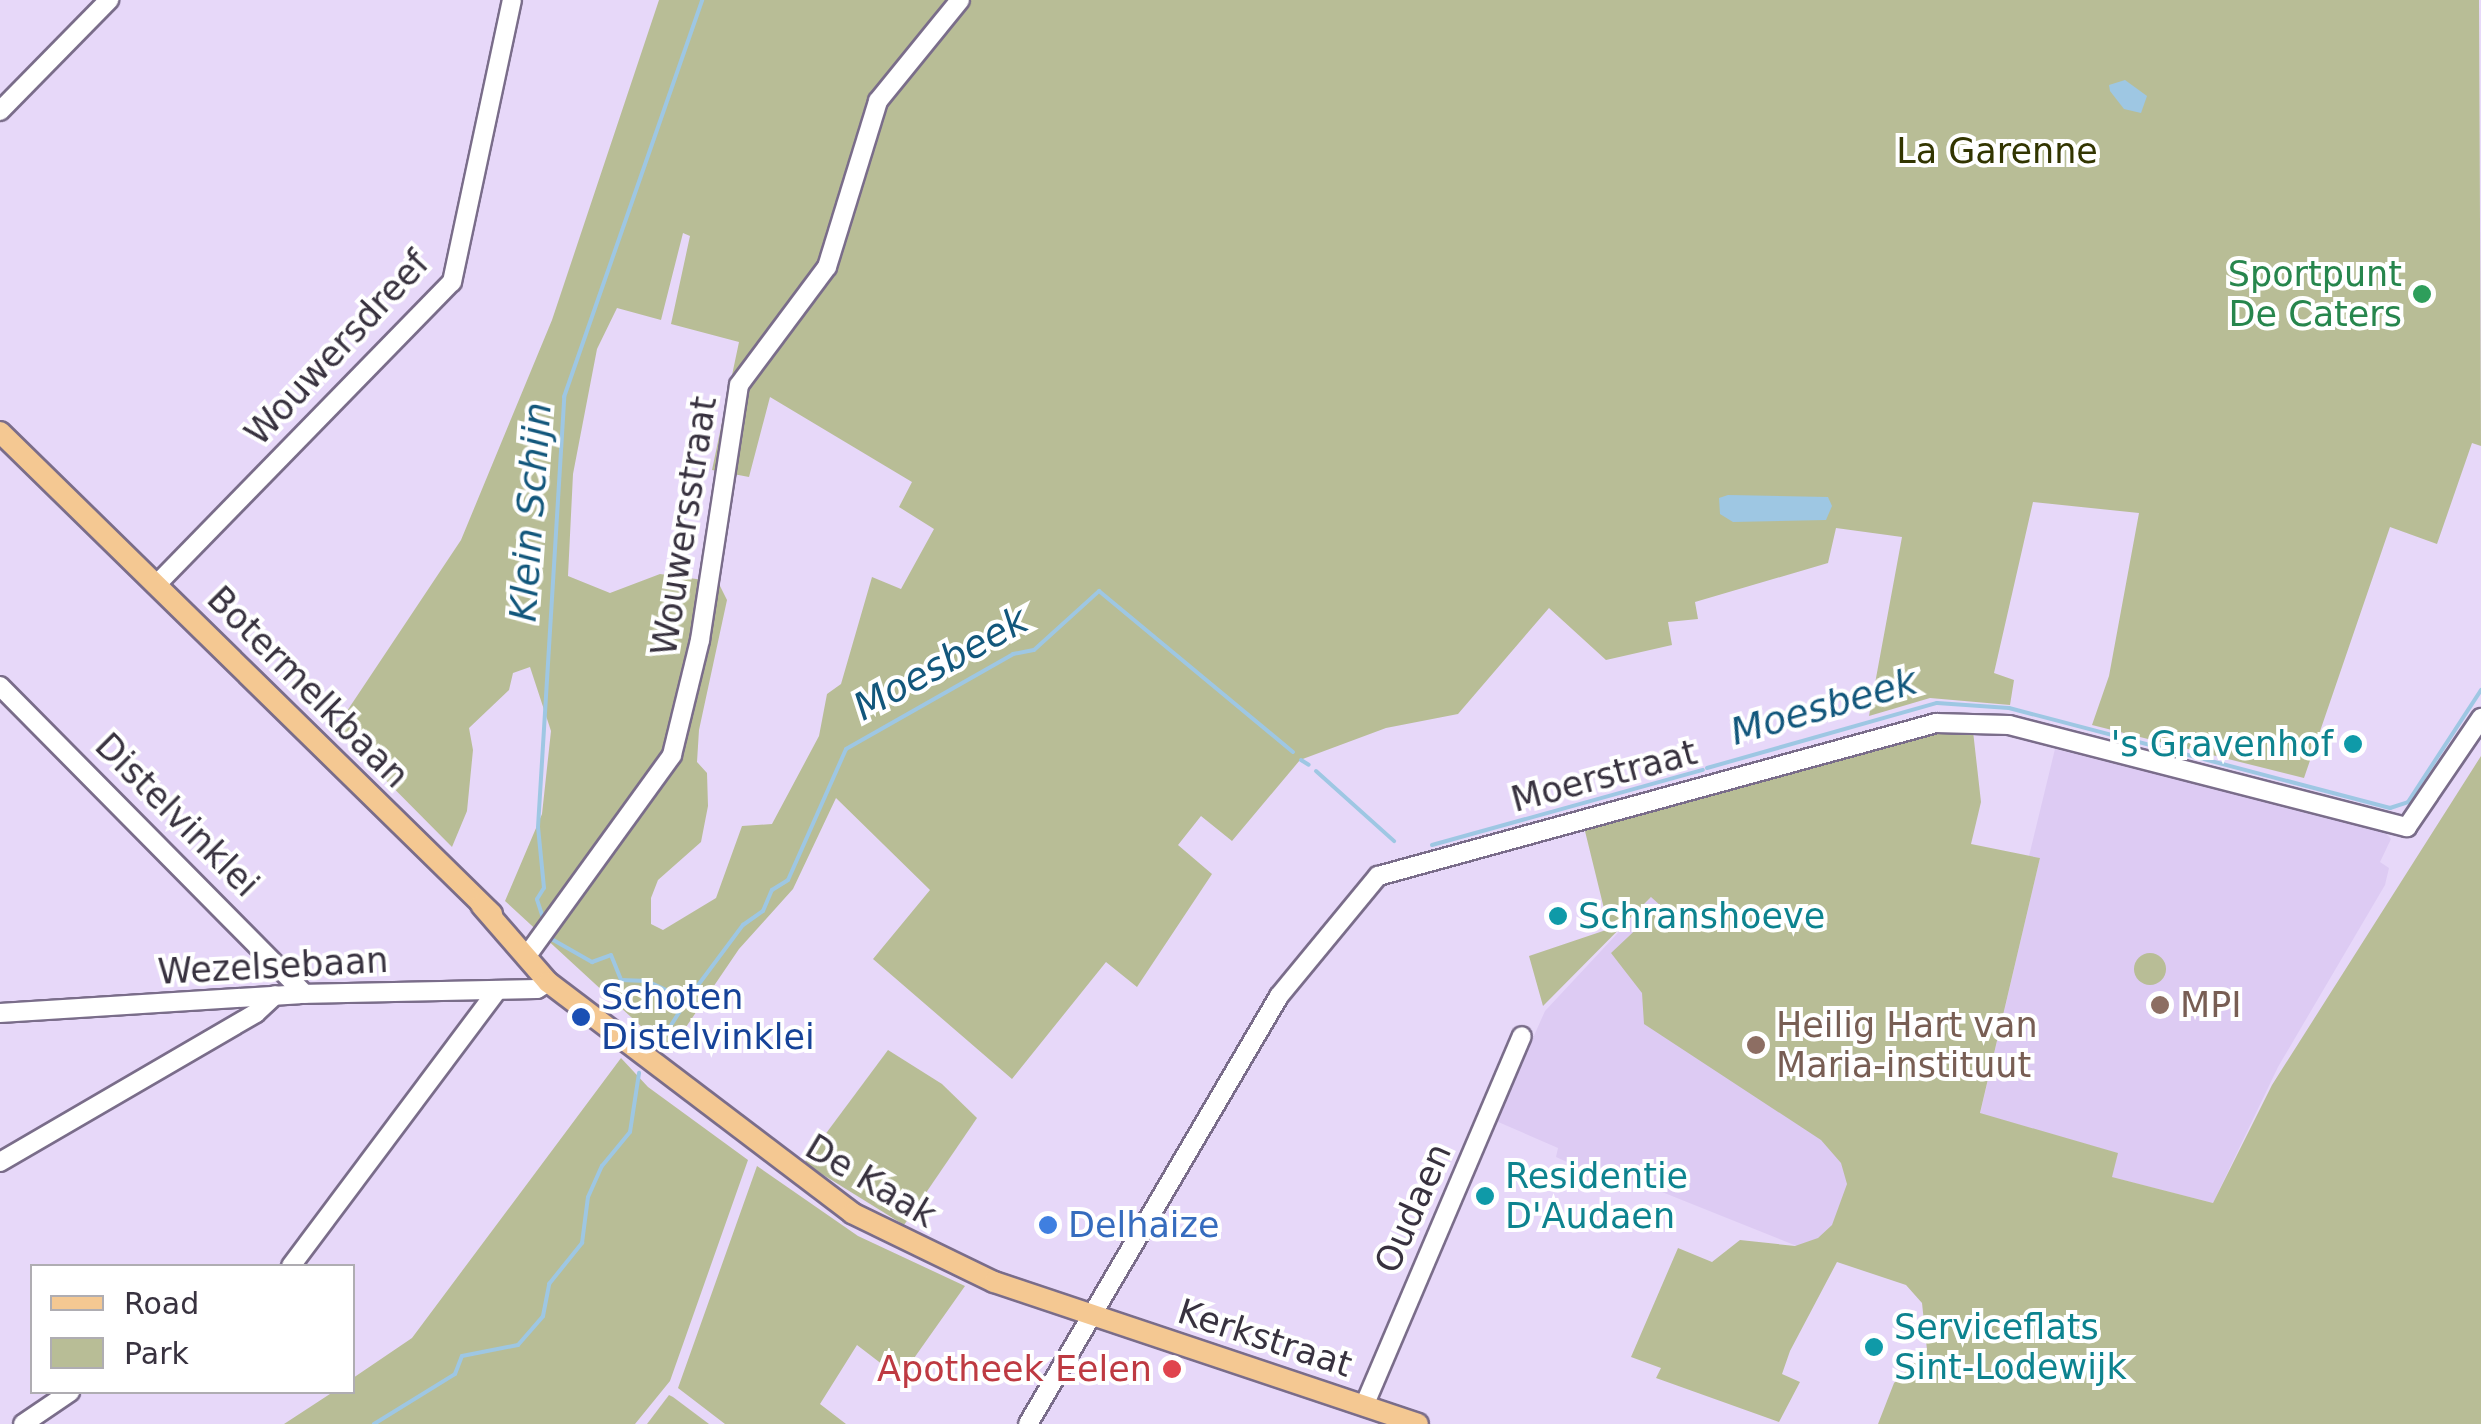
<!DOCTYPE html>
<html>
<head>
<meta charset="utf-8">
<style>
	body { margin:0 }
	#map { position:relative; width:2481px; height:1424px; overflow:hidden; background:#e7d8f9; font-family:"DejaVu Sans",sans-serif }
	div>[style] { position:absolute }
	.built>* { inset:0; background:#ddcbf3 }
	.green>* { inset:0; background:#b8bd96 }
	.round { border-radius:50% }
	.water>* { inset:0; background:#9ec7e3 }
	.stream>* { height:4px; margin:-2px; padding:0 2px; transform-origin:2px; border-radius:2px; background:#9ec7e3 }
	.roads { filter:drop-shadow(2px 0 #7a6d8a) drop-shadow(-2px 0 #7a6d8a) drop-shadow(0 2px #7a6d8a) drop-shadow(0 -2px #7a6d8a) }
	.minor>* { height:18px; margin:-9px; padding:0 9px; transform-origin:9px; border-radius:9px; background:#fff }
	.major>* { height:20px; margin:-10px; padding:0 10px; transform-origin:10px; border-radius:10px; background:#f4c892 }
	.dots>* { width:28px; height:28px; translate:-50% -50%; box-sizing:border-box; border:5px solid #fff; border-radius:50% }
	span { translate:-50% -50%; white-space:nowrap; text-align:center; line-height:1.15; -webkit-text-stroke:8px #fff; paint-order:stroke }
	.park-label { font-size:35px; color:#323500 }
	.leisure-label { font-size:35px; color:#27864d }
	.right { translate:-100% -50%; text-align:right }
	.street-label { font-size:35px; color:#38323f }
	.culture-label { font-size:35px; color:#0d838f }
	.left { translate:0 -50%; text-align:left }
	.transit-label { font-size:35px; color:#164399 }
	.education-label { font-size:35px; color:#785e54 }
	.shop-label { font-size:35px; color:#366cbe }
	.health-label { font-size:35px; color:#be3a42 }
	.water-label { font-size:38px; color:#12577c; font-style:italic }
	.legend { position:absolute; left:30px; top:1264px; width:325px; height:130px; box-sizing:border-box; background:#fff; border:2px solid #afadb2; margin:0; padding:12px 18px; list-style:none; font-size:30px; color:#38323f }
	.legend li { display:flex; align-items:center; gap:20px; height:50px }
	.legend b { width:50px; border:2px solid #afadb2 }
</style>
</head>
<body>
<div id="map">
	<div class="built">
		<i style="clip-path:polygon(2055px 749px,2384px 831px,2391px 839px,2380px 862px,2389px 868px,2385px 885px,2278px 1067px,2213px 1203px,2111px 1177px,2117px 1153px,1980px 1114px,2040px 858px,2029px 856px)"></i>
		<i style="clip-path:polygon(1912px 822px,1837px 1262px,1592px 1164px,1578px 1167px,1556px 1157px,1558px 1148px,1496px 1121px,1545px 1011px,1656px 892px)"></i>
	</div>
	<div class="green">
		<i style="clip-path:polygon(evenodd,659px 0,2479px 0,2481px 446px,2472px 443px,2437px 544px,2390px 527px,2304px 778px,2092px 725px,2109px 676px,2139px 513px,2033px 502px,1994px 673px,2014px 680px,2010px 705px,1930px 698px,1869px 716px,1902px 537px,1836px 528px,1828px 563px,1695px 602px,1698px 619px,1668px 622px,1672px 645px,1606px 660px,1549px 608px,1458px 714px,1386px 728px,1300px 760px,1232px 841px,1201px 816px,1178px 845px,1212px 874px,1137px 987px,1106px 962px,1012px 1079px,873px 959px,930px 890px,836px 798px,793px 889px,739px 949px,669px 1052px,505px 901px,542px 814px,551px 731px,530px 667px,513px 673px,509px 690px,469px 728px,473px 750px,467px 811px,452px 847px,335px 729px,461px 540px,552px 320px,659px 0,683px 233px,690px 236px,671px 324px,739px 342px,712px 470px,749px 477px,770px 397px,912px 482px,899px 507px,934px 529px,901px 589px,872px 577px,841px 684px,827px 694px,819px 736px,772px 824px,742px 826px,716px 898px,663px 930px,651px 924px,651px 898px,658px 880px,701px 842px,708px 806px,707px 773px,697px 762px,699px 730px,727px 600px,718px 582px,660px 574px,610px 593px,568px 576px,573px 474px,597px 349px,617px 308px,661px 320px,683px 233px)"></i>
		<i style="clip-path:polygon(1973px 731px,1981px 802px,1971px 844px,2040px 858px,1980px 1113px,2118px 1153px,2112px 1177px,2213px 1203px,2272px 1085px,2481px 756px,2481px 1424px,1878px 1424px,1894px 1383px,1927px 1350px,1922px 1303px,1906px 1285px,1837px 1262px,1790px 1351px,1782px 1374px,1800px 1382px,1779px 1422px,1656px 1378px,1661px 1368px,1631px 1357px,1678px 1248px,1712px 1262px,1740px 1240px,1795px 1246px,1818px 1238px,1832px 1225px,1847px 1184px,1841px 1163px,1821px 1140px,1644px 1024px,1642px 993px,1611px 953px,1661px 906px,1651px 897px,1543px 1006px,1529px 956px,1609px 929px,1584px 827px,1926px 734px)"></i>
		<i class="round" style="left:2134px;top:953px;width:32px;height:32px"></i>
		<i style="clip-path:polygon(888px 1050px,942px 1084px,977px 1118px,904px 1225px,804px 1163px)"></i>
		<i style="clip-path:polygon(621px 1058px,648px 1087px,748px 1160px,670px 1381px,635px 1424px,284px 1424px,333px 1392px,352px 1392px,353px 1378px,412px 1338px)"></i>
		<i style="clip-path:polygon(757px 1166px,858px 1236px,965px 1286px,900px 1378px,857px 1345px,820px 1404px,846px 1424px,725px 1424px,678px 1388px)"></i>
		<i style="clip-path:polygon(669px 1395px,673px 1397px,709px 1424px,647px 1424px)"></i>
	</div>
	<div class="water">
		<i style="clip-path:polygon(2125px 80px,2147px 96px,2141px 113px,2124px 109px,2110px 91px,2109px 85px)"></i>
		<i style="clip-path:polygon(1728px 495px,1828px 497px,1832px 506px,1826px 520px,1733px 522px,1720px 514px,1719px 498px)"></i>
	</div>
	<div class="stream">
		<i style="left:1301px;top:760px;width:9px;rotate:32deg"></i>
		<i style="left:1707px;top:768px;width:239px;rotate:-15.8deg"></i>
		<i style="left:1937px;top:703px;width:72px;rotate:4deg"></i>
		<i style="left:2009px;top:708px;width:394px;rotate:14.7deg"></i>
		<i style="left:2390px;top:808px;width:19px;rotate:-18deg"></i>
		<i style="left:2408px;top:802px;width:134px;rotate:-56.9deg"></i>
		<i style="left:1316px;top:771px;width:105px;rotate:41.9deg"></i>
		<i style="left:1432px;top:845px;width:281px;rotate:-15.5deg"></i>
		<i style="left:544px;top:921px;width:23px;rotate:-108deg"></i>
		<i style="left:537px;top:899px;width:13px;rotate:-58deg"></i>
		<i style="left:544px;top:888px;width:61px;rotate:-95.6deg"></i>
		<i style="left:538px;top:827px;width:431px;rotate:-86.5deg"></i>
		<i style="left:564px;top:397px;width:420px;rotate:-70.8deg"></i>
		<i style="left:548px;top:937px;width:51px;rotate:29.6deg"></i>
		<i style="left:592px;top:962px;width:20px;rotate:-20deg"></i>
		<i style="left:611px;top:955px;width:27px;rotate:68deg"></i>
		<i style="left:621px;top:980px;width:26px;rotate:2deg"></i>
		<i style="left:647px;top:981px;width:44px;rotate:25.4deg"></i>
		<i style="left:687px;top:1000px;width:49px;rotate:122.4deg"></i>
		<i style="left:687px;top:1000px;width:94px;rotate:-53.3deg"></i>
		<i style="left:743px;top:925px;width:24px;rotate:-35deg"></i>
		<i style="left:763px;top:911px;width:23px;rotate:-67deg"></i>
		<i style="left:772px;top:890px;width:19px;rotate:-32deg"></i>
		<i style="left:788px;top:880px;width:143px;rotate:-66.1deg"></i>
		<i style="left:846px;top:749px;width:192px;rotate:-29.6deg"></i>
		<i style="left:1013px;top:654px;width:21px;rotate:-11deg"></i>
		<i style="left:1034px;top:650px;width:88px;rotate:-42.2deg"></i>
		<i style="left:1099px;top:591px;width:252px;rotate:39.7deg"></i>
		<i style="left:374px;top:1424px;width:95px;rotate:-31.7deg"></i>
		<i style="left:455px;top:1374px;width:19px;rotate:-69deg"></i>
		<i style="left:462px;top:1356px;width:57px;rotate:-11.1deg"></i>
		<i style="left:518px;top:1345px;width:38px;rotate:-49deg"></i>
		<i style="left:543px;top:1316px;width:33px;rotate:-79deg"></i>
		<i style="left:549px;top:1284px;width:53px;rotate:-51.2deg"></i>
		<i style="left:582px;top:1243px;width:46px;rotate:-82.6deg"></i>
		<i style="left:588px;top:1197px;width:34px;rotate:-66deg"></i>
		<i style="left:602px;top:1166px;width:44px;rotate:-50.5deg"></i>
		<i style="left:630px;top:1132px;width:60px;rotate:-81.3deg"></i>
	</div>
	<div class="roads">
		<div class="minor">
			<i style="left:0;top:111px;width:156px;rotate:-45.5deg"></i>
			<i style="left:157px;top:584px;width:422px;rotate:-45.7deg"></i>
			<i style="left:452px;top:282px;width:288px;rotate:-78deg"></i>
			<i style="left:0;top:686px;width:433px;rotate:45.3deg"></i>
			<i style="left:526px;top:957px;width:249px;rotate:-54.1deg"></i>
			<i style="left:672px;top:755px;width:118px;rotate:-76.3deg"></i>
			<i style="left:700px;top:640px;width:258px;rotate:-81.3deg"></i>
			<i style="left:739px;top:385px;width:147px;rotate:-53.3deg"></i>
			<i style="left:827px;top:267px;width:174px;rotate:-72.9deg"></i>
			<i style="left:878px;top:101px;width:130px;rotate:-50.9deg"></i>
			<i style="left:0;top:1013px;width:300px;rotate:-3.6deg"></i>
			<i style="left:299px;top:994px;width:238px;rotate:-1.2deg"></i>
			<i style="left:537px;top:989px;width:13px;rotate:-32deg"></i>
			<i style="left:0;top:1162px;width:296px;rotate:-30.2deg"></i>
			<i style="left:256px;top:1013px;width:26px;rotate:-43deg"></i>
			<i style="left:291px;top:1266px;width:344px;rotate:-53.2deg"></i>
			<i style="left:1364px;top:1406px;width:402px;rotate:-66.9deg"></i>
			<i style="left:23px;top:1424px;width:57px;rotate:-34.2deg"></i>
			<i style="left:1028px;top:1424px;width:496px;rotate:-59.6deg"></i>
			<i style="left:1279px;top:996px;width:156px;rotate:-50.5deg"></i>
			<i style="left:1378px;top:876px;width:579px;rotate:-15.33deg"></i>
			<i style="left:1936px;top:723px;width:73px;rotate:1.6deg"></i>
			<i style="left:2009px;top:725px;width:411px;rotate:14.4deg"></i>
			<i style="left:2407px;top:827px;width:132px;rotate:-55.8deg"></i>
		</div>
		<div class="major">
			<i style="left:0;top:432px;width:689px;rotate:44.41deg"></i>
			<i style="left:481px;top:905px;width:102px;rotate:49deg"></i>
			<i style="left:548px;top:982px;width:382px;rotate:37.2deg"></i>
			<i style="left:852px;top:1213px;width:158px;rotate:25.9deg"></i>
			<i style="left:994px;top:1282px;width:447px;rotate:18.5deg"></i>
		</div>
	</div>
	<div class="dots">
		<i style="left:2422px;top:294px;background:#2e9e5b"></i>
		<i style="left:2353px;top:744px;background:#0f9aa8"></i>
		<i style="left:1558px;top:916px;background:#0f9aa8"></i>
		<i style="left:2160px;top:1005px;background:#8d6e63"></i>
		<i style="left:581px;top:1017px;background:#1a4fb4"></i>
		<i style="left:1756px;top:1045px;background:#8d6e63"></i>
		<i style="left:1485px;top:1196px;background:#0f9aa8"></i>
		<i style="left:1048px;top:1225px;background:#3f7fe0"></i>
		<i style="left:1874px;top:1347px;background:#0f9aa8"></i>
		<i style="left:1172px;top:1369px;background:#e0444e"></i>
	</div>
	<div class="park-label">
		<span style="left:1997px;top:151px">La Garenne</span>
	</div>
	<div class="leisure-label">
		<span class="right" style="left:2402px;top:294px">Sportpunt<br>De Caters</span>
	</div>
	<div class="street-label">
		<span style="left:337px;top:348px;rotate:-47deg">Wouwersdreef</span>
		<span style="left:684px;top:526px;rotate:-81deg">Wouwersstraat</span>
		<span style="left:308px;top:687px;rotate:45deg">Botermelkbaan</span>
		<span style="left:1604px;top:776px;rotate:-15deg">Moerstraat</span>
		<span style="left:177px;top:815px;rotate:45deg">Distelvinklei</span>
		<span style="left:273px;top:966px;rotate:-3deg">Wezelsebaan</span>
		<span style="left:871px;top:1181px;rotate:31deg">De Kaak</span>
		<span style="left:1413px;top:1208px;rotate:-66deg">Oudaen</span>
		<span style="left:1265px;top:1338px;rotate:18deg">Kerkstraat</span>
	</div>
	<div class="culture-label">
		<span class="right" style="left:2333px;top:744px">'s Gravenhof</span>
		<span class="left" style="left:1578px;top:916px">Schranshoeve</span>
		<span class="left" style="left:1505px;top:1196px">Residentie<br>D'Audaen</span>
		<span class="left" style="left:1894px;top:1347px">Serviceflats<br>Sint-Lodewijk</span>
	</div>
	<div class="transit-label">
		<span class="left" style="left:601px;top:1017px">Schoten<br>Distelvinklei</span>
	</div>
	<div class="education-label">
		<span class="left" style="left:2180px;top:1005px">MPI</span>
		<span class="left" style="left:1776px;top:1045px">Heilig Hart van<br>Maria-instituut</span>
	</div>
	<div class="shop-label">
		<span class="left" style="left:1068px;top:1225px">Delhaize</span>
	</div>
	<div class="health-label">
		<span class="right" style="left:1152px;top:1369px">Apotheek Eelen</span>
	</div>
	<div class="water-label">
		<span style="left:531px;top:512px;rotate:-86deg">Klein Schijn</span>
		<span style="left:941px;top:664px;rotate:-29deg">Moesbeek</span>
		<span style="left:1824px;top:707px;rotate:-16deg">Moesbeek</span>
	</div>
	<ul class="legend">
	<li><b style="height:12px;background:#f4c892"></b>Road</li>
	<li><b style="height:28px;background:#b8bd96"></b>Park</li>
	</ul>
</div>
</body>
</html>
